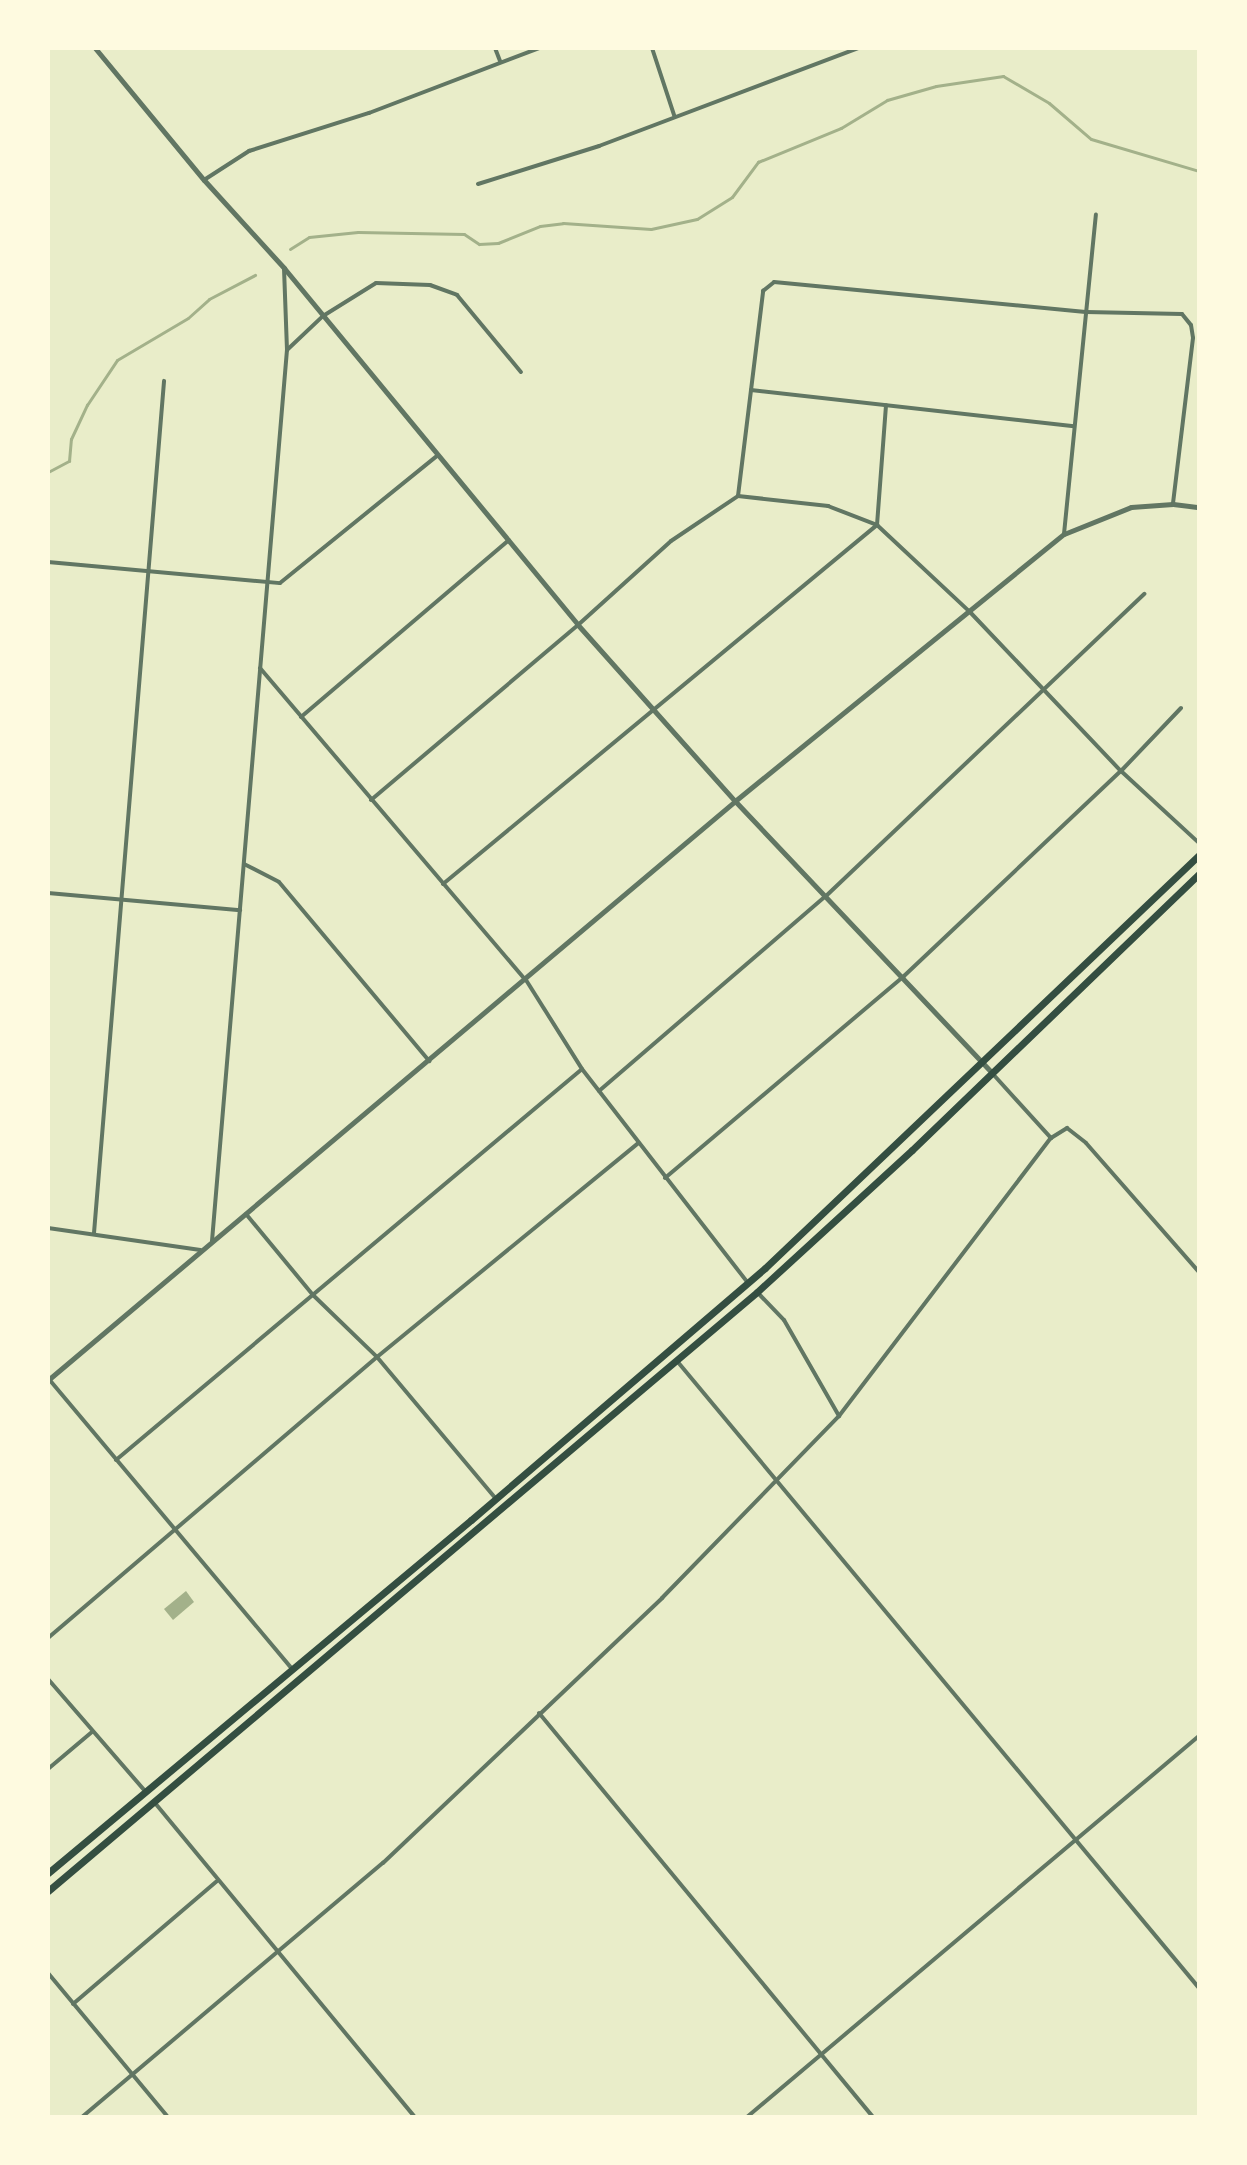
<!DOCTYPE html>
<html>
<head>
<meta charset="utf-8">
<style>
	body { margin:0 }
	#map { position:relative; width:1247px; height:2165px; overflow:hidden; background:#e9edc9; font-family:"Source Sans 3",sans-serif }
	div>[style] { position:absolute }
	.water>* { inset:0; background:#a3b18a }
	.stream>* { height:3px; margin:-1.5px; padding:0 1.5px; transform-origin:1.5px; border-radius:1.5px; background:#a3b18a }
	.minor>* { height:4px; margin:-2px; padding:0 2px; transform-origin:2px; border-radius:2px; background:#617663 }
	.tertiary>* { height:5px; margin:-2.5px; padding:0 2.5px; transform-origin:2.5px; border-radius:2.5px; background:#617663 }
	.trunk>* { height:7px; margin:-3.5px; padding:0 3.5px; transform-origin:3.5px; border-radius:3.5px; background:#344e41 }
	span { translate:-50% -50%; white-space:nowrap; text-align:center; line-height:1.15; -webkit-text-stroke:8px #fefae0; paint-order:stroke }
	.frame { position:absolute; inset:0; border:50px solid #fefae0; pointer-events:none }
</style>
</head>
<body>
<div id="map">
	<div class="water">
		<i style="clip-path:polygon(186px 1591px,194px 1602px,173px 1620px,164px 1609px)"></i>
	</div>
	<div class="stream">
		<i style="left:290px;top:249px;width:22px;rotate:-32deg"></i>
		<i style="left:309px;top:237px;width:49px;rotate:-5.8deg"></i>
		<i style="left:358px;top:232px;width:106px;rotate:1.1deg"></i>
		<i style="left:464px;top:234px;width:18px;rotate:34deg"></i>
		<i style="left:479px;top:244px;width:19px;rotate:-3deg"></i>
		<i style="left:498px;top:243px;width:45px;rotate:-22deg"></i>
		<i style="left:540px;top:226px;width:23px;rotate:-7deg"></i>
		<i style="left:563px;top:223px;width:88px;rotate:3.9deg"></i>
		<i style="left:651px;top:229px;width:47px;rotate:-12.3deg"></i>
		<i style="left:697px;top:219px;width:41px;rotate:-32.2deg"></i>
		<i style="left:732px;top:197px;width:44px;rotate:-53.4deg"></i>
		<i style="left:758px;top:162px;width:90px;rotate:-22.3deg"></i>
		<i style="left:841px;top:128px;width:54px;rotate:-31.3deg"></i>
		<i style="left:887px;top:100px;width:51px;rotate:-15.9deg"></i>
		<i style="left:936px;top:86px;width:68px;rotate:-8.5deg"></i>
		<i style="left:1003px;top:76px;width:53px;rotate:30.4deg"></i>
		<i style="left:1049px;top:103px;width:55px;rotate:40.6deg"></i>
		<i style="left:1091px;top:139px;width:113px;rotate:16.5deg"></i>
		<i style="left:48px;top:472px;width:24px;rotate:-28deg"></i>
		<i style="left:69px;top:461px;width:22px;rotate:-85deg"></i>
		<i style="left:71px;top:439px;width:38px;rotate:-65deg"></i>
		<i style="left:87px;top:405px;width:54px;rotate:-56.3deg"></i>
		<i style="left:117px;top:360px;width:82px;rotate:-30.6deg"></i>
		<i style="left:188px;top:318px;width:28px;rotate:-42deg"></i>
		<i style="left:209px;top:299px;width:52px;rotate:-27.6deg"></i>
	</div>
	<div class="minor">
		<i style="left:495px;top:48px;width:14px;rotate:69deg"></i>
		<i style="left:652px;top:48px;width:71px;rotate:71.8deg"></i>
		<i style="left:204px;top:180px;width:54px;rotate:-32.8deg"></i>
		<i style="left:249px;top:151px;width:126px;rotate:-17.6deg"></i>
		<i style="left:369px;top:113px;width:182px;rotate:-20.9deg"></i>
		<i style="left:478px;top:184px;width:127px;rotate:-17.4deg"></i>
		<i style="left:599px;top:146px;width:277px;rotate:-20.7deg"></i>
		<i style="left:287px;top:350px;width:50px;rotate:-43.4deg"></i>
		<i style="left:323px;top:316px;width:62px;rotate:-31.9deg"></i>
		<i style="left:376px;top:283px;width:54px;rotate:2.1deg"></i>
		<i style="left:430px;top:285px;width:29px;rotate:20deg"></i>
		<i style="left:457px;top:295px;width:100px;rotate:50.3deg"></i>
		<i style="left:751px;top:390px;width:325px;rotate:6.4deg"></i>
		<i style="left:738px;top:496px;width:207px;rotate:-83deg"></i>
		<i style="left:763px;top:291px;width:14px;rotate:-39deg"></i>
		<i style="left:774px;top:282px;width:313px;rotate:5.5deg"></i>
		<i style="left:1086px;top:312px;width:96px;rotate:1.2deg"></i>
		<i style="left:1182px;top:314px;width:14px;rotate:51deg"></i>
		<i style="left:1191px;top:325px;width:13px;rotate:81deg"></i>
		<i style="left:1193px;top:338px;width:167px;rotate:96.9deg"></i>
		<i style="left:1064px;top:534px;width:321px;rotate:-84.3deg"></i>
		<i style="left:48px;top:562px;width:233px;rotate:5.2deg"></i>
		<i style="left:280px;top:583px;width:202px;rotate:-39deg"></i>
		<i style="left:260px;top:668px;width:410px;rotate:49.6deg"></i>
		<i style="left:526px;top:980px;width:105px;rotate:57.8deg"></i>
		<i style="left:582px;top:1069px;width:271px;rotate:52.2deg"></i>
		<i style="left:301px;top:717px;width:273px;rotate:-40.4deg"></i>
		<i style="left:371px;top:800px;width:271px;rotate:-40.2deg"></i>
		<i style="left:578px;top:625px;width:125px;rotate:-42.1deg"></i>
		<i style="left:671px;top:541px;width:81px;rotate:-33.9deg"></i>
		<i style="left:738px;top:496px;width:91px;rotate:6.3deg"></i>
		<i style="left:828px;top:506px;width:53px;rotate:21.2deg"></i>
		<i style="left:877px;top:525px;width:126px;rotate:43.1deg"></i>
		<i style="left:969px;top:611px;width:221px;rotate:46.5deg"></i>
		<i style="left:1121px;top:771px;width:106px;rotate:42.7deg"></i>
		<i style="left:244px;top:864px;width:39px;rotate:27deg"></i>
		<i style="left:279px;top:882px;width:234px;rotate:50deg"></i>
		<i style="left:443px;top:884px;width:563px;rotate:-39.6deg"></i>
		<i style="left:877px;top:525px;width:120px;rotate:-85.7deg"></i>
		<i style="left:48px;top:893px;width:193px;rotate:5.1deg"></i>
		<i style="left:992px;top:1073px;width:88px;rotate:47.8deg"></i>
		<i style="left:599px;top:1091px;width:299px;rotate:-40.7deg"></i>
		<i style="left:826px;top:896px;width:439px;rotate:-43.5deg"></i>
		<i style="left:665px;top:1178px;width:313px;rotate:-40.2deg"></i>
		<i style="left:904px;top:976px;width:299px;rotate:-43.4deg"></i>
		<i style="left:1121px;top:771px;width:87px;rotate:-46.4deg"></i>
		<i style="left:246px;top:1214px;width:105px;rotate:50.4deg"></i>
		<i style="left:313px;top:1295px;width:89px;rotate:44.1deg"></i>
		<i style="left:377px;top:1357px;width:185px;rotate:50deg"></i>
		<i style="left:48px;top:1228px;width:154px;rotate:8.2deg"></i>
		<i style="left:94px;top:1233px;width:855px;rotate:-85.3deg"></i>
		<i style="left:212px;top:1241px;width:894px;rotate:-85.19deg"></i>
		<i style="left:287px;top:350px;width:81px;rotate:-92.1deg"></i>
		<i style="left:757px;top:1292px;width:39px;rotate:46deg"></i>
		<i style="left:784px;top:1320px;width:111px;rotate:60.2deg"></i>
		<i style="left:677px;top:1361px;width:816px;rotate:50.22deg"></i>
		<i style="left:48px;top:1378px;width:381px;rotate:50deg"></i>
		<i style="left:116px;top:1460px;width:608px;rotate:-40deg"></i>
		<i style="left:48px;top:1638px;width:433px;rotate:-40.5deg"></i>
		<i style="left:377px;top:1357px;width:338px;rotate:-39.3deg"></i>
		<i style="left:48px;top:1679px;width:150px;rotate:49.1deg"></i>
		<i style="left:539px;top:1713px;width:524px;rotate:50.42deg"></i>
		<i style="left:48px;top:1769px;width:57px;rotate:-40.1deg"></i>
		<i style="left:155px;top:1803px;width:408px;rotate:50.4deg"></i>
		<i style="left:48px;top:1973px;width:187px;rotate:50.2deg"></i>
		<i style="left:73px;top:2004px;width:189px;rotate:-40.5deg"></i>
		<i style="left:82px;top:2117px;width:394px;rotate:-40.2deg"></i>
		<i style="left:383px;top:1863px;width:385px;rotate:-43.5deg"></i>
		<i style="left:662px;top:1598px;width:254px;rotate:-45.8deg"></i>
		<i style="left:839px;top:1416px;width:350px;rotate:-52.7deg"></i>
		<i style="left:1051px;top:1138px;width:19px;rotate:-32deg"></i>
		<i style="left:1067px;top:1128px;width:24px;rotate:38deg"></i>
		<i style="left:1086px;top:1143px;width:171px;rotate:48.8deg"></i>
		<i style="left:747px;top:2117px;width:591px;rotate:-40.13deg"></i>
	</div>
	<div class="tertiary">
		<i style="left:95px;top:48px;width:171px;rotate:50.5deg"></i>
		<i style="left:204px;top:180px;width:119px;rotate:47.7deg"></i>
		<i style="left:284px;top:268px;width:462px;rotate:50.5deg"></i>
		<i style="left:578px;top:625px;width:236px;rotate:48.3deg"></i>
		<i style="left:735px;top:801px;width:374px;rotate:46.6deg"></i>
		<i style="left:48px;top:1380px;width:898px;rotate:-40.12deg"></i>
		<i style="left:735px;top:801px;width:424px;rotate:-39.1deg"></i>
		<i style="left:1064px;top:534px;width:72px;rotate:-21.9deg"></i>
		<i style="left:1131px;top:507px;width:42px;rotate:-4.1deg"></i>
		<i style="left:1173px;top:504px;width:26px;rotate:7deg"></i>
	</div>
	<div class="trunk">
		<i style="left:48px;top:1873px;width:551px;rotate:-39.85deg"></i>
		<i style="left:471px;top:1520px;width:387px;rotate:-40.6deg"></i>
		<i style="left:765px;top:1268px;width:599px;rotate:-43.58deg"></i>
		<i style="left:48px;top:1891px;width:928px;rotate:-40.19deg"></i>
		<i style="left:757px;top:1292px;width:210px;rotate:-42.5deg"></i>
		<i style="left:912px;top:1150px;width:398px;rotate:-43.9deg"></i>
	</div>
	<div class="frame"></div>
</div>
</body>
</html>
